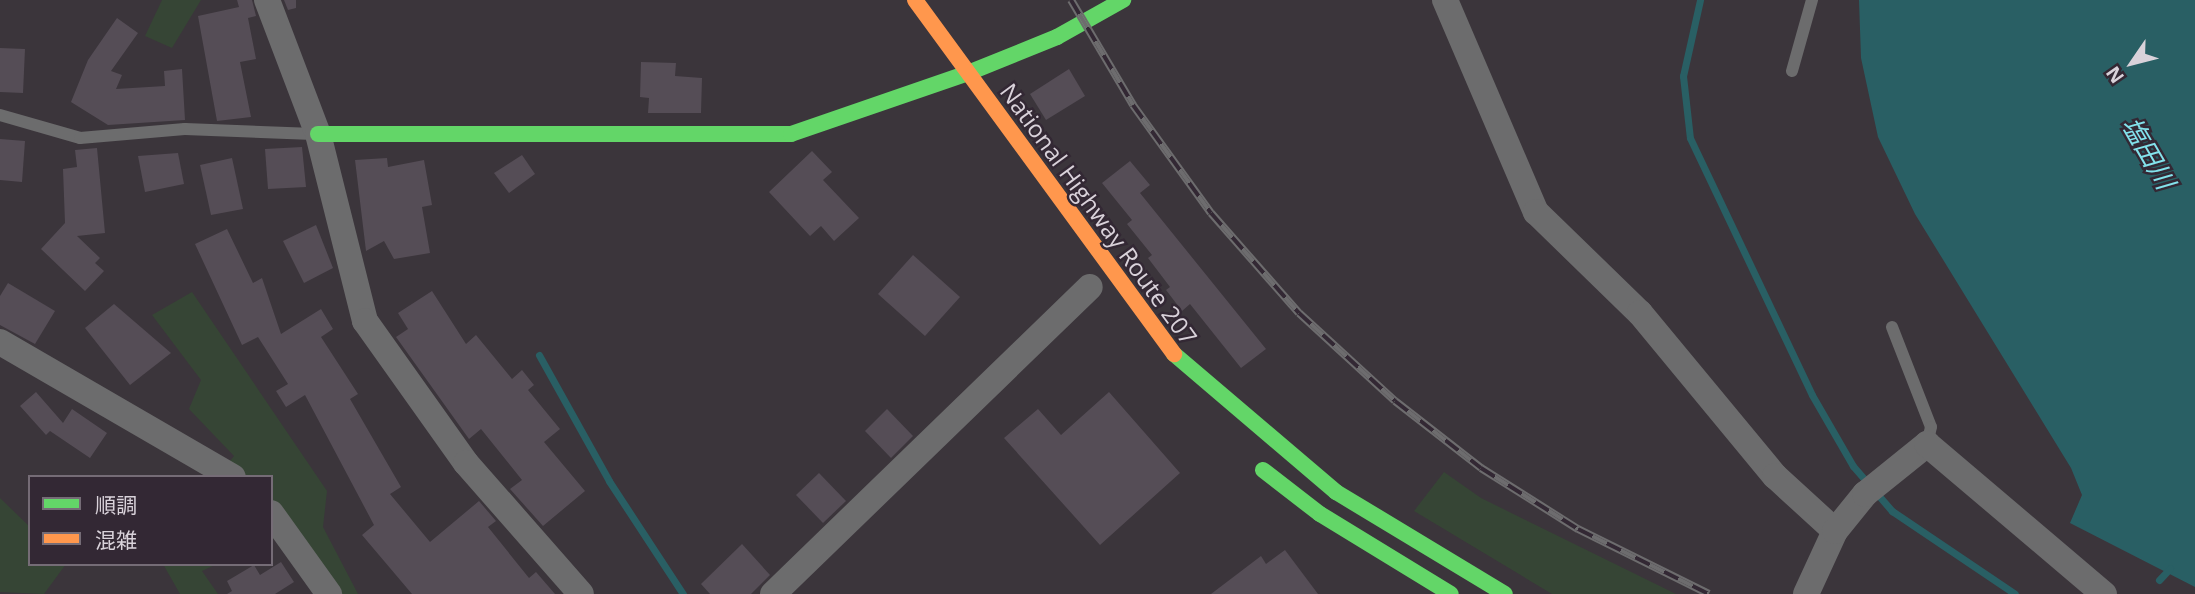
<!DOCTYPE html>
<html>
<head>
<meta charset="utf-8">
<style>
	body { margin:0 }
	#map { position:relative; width:2195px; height:594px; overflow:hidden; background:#3b353b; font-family:"Open Sans","Noto Sans JP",sans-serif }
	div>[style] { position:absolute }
	.green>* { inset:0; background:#364535 }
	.water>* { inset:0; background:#295f64 }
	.stream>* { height:7px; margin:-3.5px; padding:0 3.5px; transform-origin:3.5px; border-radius:3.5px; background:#295f64 }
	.building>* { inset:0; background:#554d56 }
	.lane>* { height:12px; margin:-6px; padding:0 6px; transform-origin:6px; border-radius:6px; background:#6c6c6d }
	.street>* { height:26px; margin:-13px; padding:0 13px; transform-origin:13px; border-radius:13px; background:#6c6c6d }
	.fast>* { height:16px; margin:-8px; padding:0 8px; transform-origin:8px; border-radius:8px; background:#63d668 }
	.slow>* { height:16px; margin:-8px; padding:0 8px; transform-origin:8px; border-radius:8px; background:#ff974d }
	.rail>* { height:8px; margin-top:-4px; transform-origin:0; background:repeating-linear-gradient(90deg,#332834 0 16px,#6d6c6e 0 32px); box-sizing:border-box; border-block:2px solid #6d6c6e }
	span { translate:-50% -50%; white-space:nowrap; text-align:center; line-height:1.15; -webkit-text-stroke:5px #332834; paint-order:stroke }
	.street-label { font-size:24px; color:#d9d2da }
	.water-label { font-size:26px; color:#83e3ec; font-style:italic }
	.legend { position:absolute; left:28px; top:475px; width:245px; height:91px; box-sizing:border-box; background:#332834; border:2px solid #756c76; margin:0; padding:9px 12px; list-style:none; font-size:21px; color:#d9d2da }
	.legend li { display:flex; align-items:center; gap:14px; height:35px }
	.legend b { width:35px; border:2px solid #756c76 }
	.north { position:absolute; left:2097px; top:28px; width:70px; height:70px; -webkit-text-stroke:5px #332834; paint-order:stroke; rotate:235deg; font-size:19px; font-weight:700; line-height:28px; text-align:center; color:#d9d2da }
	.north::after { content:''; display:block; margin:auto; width:24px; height:32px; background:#d9d2da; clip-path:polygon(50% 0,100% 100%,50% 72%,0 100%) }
</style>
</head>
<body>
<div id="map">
	<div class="green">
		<i style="clip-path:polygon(162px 0,201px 0,172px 48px,145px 36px)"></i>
		<i style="clip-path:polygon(192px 292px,327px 491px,323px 527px,358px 594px,320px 594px,279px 537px,271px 540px,271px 477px,217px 477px,234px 456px,189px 409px,201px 380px,152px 315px)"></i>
		<i style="clip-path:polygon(1444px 472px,1481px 498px,1676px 594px,1552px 594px,1414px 511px)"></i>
		<i style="clip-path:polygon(0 498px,30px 527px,30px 564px,66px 564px,44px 594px,0 592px)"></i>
		<i style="clip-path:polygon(163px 564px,217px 564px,202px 571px,218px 594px,180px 594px)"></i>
	</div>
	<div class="water">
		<i style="clip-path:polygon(1859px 0,2195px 0,2195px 587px,2070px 523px,2082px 495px,2071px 468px,1915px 214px,1878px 137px,1861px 58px)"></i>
	</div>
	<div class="stream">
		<i style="left:1700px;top:0;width:78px;rotate:102.6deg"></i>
		<i style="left:1683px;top:76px;width:62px;rotate:83.6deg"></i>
		<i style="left:1690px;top:138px;width:284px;rotate:64.6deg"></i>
		<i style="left:1812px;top:395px;width:82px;rotate:60deg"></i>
		<i style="left:1853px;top:466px;width:60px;rotate:49.1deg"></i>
		<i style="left:1892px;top:511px;width:148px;rotate:34deg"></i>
		<i style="left:539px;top:355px;width:144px;rotate:60.9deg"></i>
		<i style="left:609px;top:481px;width:135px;rotate:56.8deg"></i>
		<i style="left:2159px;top:580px;width:16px;rotate:-47deg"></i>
	</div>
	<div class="building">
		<i style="clip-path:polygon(237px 0,252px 0,256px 16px,248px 18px,256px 59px,240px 62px,251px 117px,217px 121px,198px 16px,239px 7px)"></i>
		<i style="clip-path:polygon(284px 0,296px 0,296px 8px,288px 10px)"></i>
		<i style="clip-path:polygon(117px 18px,138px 33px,111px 71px,122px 75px,116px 89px,165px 86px,164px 71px,182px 69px,185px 120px,108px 125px,71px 102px,88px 60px)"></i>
		<i style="clip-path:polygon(0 48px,25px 49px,23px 93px,0 92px)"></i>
		<i style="clip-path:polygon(641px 62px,676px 63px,675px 76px,702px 78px,701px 113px,648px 113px,649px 98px,640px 97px)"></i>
		<i style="clip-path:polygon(1069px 69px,1085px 96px,1046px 120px,1030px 94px)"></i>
		<i style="clip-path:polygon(0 139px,25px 141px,22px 182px,0 180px)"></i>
		<i style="clip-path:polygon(302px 147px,306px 187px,268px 189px,265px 149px)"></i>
		<i style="clip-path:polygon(97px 148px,105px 233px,77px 236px,100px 258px,95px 263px,104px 271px,85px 291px,41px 249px,65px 223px,63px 169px,77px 167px,75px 150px)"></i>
		<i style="clip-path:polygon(812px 151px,832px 172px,823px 180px,859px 218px,834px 241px,821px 226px,810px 236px,769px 192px)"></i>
		<i style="clip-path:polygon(178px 153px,184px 184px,145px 192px,138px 156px)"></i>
		<i style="clip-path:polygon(522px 155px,535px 174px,509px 193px,494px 173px)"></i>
		<i style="clip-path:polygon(232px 158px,243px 209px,211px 215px,200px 165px)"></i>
		<i style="clip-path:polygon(387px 158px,388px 167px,424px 160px,432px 205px,422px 207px,430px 253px,394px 259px,384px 241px,366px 251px,355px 160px)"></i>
		<i style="clip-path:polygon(1130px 161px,1150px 185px,1140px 193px,1266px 349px,1241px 368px,1190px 304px,1182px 311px,1166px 290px,1170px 287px,1148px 258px,1152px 255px,1127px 224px,1132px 220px,1102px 183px)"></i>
		<i style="clip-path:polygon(316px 225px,333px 268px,304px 283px,283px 241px)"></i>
		<i style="clip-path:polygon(227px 229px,253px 283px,262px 278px,281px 334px,321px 309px,333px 329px,321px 337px,358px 394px,350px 399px,401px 487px,390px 494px,430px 542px,479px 501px,496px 521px,488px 527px,529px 578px,536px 572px,555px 594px,412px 594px,362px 535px,374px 525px,305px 395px,286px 407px,276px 391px,288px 384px,258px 337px,242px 345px,195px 244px)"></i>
		<i style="clip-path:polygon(913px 255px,960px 297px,925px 336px,878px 294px)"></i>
		<i style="clip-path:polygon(8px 283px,55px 311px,35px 344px,0 325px,0 296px)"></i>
		<i style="clip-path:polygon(432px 291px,466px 344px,476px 335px,512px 379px,522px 370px,534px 385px,528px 390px,560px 429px,544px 442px,585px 491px,543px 526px,510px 489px,522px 480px,481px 429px,469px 439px,396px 337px,408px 329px,398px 313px)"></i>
		<i style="clip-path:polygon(114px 304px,171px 353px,130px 385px,85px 328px)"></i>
		<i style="clip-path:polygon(36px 392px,63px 423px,72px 409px,107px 433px,90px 458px,50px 431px,46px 435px,20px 406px)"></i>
		<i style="clip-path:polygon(1109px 392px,1180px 473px,1100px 545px,1004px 438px,1038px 409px,1061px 435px)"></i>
		<i style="clip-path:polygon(887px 409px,913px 436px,891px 458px,865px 431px)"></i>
		<i style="clip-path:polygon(819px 473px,846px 501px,823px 523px,796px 495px)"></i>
		<i style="clip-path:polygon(742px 544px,770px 575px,751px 594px,710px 594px,701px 584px)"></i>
		<i style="clip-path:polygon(1285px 550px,1318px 594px,1211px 594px,1261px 556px,1266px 564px)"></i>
		<i style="clip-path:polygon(281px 562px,294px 582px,275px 594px,227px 594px,232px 591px,227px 581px,254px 565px,260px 575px)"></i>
	</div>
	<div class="lane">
		<i style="left:1792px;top:71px;width:74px;rotate:-74.3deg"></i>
		<i style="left:0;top:115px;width:83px;rotate:16deg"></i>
		<i style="left:80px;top:138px;width:105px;rotate:-4.9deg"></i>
		<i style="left:185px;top:129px;width:129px;rotate:2.2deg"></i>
		<i style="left:1892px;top:327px;width:107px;rotate:68.7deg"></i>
		<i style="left:1931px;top:427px;width:17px;rotate:103deg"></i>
	</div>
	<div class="street">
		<i style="left:267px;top:0;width:143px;rotate:69.2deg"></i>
		<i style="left:318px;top:134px;width:193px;rotate:75.9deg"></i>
		<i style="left:365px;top:321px;width:174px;rotate:54.6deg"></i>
		<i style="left:466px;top:463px;width:174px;rotate:48.7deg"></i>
		<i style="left:1445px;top:0;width:231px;rotate:66.8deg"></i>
		<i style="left:1536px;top:212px;width:145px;rotate:44.2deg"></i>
		<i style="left:1640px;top:313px;width:212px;rotate:50.4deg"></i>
		<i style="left:1775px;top:476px;width:81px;rotate:42.5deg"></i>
		<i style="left:0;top:342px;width:269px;rotate:30.1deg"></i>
		<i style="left:271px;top:513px;width:100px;rotate:54.4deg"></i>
		<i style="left:773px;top:594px;width:441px;rotate:-44.1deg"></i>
		<i style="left:1806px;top:594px;width:69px;rotate:-65.3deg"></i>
		<i style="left:1835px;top:531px;width:48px;rotate:-51deg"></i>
		<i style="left:1865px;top:494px;width:80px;rotate:-38.9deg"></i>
		<i style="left:1927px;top:444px;width:232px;rotate:40.3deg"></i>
	</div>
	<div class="fast">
		<i style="left:318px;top:134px;width:473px"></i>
		<i style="left:791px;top:134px;width:187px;rotate:-19deg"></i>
		<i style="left:968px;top:73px;width:96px;rotate:-22deg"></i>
		<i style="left:1057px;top:37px;width:76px;rotate:-29.3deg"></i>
		<i style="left:1174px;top:354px;width:213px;rotate:40.4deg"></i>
		<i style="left:1336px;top:492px;width:197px;rotate:31.1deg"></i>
		<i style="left:1263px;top:470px;width:72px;rotate:37.7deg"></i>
		<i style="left:1320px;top:514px;width:153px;rotate:31.4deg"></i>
	</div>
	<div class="slow">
		<i style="left:915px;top:0;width:439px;rotate:53.8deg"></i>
	</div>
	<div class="rail">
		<i style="left:1071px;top:0;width:122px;rotate:59.4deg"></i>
		<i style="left:1133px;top:105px;width:133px;rotate:54.2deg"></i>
		<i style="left:1211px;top:213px;width:133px;rotate:48.7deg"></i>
		<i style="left:1299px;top:313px;width:130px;rotate:42.5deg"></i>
		<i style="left:1395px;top:401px;width:109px;rotate:37.9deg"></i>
		<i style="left:1481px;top:468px;width:115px;rotate:32.2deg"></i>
		<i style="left:1578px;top:529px;width:146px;rotate:26.4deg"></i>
	</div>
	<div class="street-label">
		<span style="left:1099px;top:214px;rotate:54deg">National Highway Route 207</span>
	</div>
	<div class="water-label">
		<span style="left:2148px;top:153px;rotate:60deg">塩田川</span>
	</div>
	<ul class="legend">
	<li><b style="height:9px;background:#63d668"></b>順調</li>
	<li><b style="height:9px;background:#ff974d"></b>混雑</li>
	</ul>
	<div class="north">N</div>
</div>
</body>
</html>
